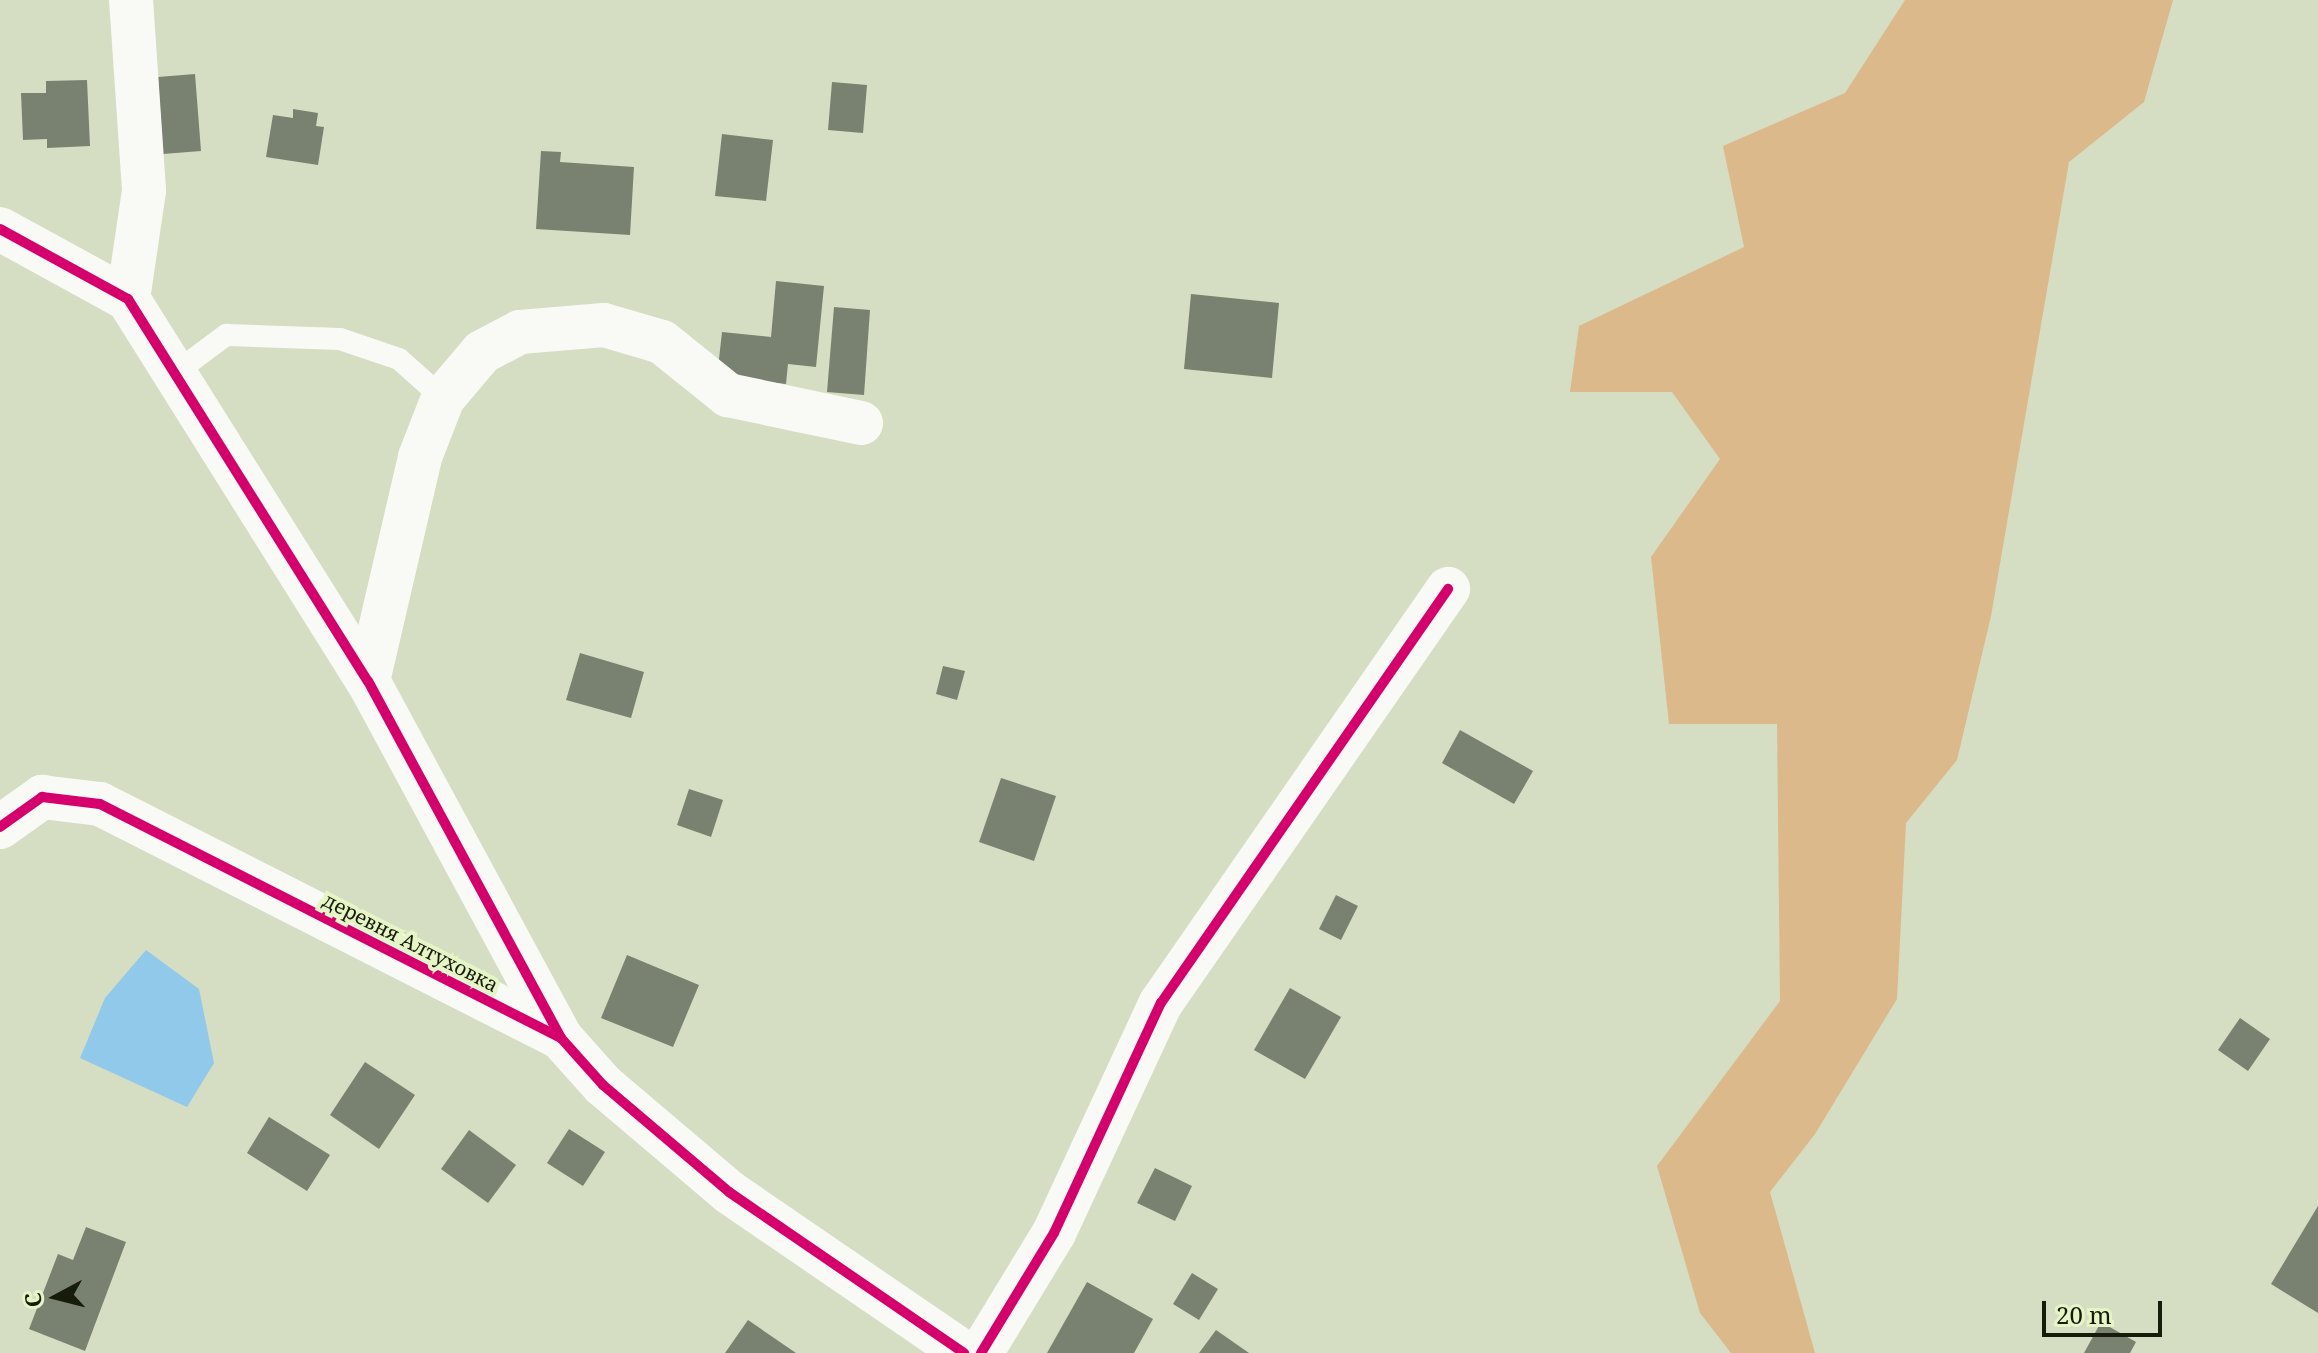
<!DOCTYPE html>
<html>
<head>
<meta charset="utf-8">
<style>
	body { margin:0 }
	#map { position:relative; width:2318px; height:1353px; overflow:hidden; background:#d5ddc3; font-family:"Noto Serif",serif }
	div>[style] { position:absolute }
	.forest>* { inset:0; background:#dbb98b }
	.water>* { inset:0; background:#90c9ea }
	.building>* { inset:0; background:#798270 }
	.lane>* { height:22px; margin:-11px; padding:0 11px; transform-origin:11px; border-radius:11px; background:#f9faf6 }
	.street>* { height:44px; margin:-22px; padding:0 22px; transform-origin:22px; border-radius:22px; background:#f9faf6 }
	.cycleway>* { height:10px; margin:-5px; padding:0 5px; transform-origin:5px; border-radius:5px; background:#d6006c }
	span { translate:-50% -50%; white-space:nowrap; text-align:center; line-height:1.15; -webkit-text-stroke:8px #e6f5c5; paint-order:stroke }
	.street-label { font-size:20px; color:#171c0a }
	.north { position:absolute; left:16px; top:1257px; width:80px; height:80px; -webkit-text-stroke:6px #e6f5c5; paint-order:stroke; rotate:263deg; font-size:22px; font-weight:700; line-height:32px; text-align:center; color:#171c0a }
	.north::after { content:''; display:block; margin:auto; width:28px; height:36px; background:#171c0a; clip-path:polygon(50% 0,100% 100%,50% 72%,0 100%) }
	.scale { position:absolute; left:2042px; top:1301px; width:120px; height:36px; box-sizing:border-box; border:4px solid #171c0a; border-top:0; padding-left:10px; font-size:24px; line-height:28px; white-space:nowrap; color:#171c0a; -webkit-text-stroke:6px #e6f5c5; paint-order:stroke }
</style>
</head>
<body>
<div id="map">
	<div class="forest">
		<i style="clip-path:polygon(1905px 0,2173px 0,2144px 102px,2069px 162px,1991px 616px,1957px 760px,1906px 823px,1897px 999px,1815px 1134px,1770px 1192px,1815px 1353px,1731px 1353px,1700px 1313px,1657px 1166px,1780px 1001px,1777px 724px,1669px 724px,1651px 557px,1720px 459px,1672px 392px,1570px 392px,1579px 326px,1744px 247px,1723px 146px,1845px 93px)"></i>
	</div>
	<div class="water">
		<i style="clip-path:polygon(146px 950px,199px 989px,214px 1063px,187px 1107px,80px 1058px,105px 998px)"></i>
	</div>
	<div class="building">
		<i style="clip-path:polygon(195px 74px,201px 151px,163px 154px,158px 77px)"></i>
		<i style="clip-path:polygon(87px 80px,90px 146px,47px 148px,47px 139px,23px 140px,21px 93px,46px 93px,46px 81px)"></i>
		<i style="clip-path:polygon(832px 82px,867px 85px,863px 133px,828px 130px)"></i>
		<i style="clip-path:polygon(293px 109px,318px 113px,316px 126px,324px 127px,318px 165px,266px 157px,273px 115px,293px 118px)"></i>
		<i style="clip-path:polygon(722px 134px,773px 140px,766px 201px,715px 196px)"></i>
		<i style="clip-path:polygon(541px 151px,561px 152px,560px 162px,634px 167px,630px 235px,536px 229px)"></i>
		<i style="clip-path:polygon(776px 281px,824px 286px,816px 367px,788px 364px,786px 384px,717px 377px,722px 332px,771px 337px)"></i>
		<i style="clip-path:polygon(1191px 294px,1279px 303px,1272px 378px,1184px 369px)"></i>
		<i style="clip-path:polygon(834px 307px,870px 310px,864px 395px,827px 392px)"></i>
		<i style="clip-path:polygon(580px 653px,644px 672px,631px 718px,566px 700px)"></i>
		<i style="clip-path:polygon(943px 666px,965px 671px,957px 700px,936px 694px)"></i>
		<i style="clip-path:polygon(1460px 730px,1533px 771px,1514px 804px,1442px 763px)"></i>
		<i style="clip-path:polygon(1001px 778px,1056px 796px,1034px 861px,979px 842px)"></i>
		<i style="clip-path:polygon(689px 789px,723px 800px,711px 837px,677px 825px)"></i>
		<i style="clip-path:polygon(1336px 895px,1358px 906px,1341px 940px,1319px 929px)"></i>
		<i style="clip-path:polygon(627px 955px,699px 985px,673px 1047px,601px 1018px)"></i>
		<i style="clip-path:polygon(1290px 988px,1341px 1017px,1305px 1079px,1254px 1050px)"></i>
		<i style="clip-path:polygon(2240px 1018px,2270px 1039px,2248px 1071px,2218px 1050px)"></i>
		<i style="clip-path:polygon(365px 1062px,415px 1095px,379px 1149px,330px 1115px)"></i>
		<i style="clip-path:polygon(269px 1117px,330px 1155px,307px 1191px,247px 1153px)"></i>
		<i style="clip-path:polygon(569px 1129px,605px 1152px,583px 1186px,547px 1163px)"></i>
		<i style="clip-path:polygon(469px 1130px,516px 1165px,488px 1203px,441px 1169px)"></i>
		<i style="clip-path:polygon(1155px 1168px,1192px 1186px,1175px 1221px,1137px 1203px)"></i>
		<i style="clip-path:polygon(2318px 1206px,2318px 1313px,2271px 1284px)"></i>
		<i style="clip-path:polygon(86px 1227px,126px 1242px,85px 1351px,29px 1329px,58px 1254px,73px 1260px)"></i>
		<i style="clip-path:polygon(1192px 1273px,1218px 1289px,1199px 1320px,1173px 1304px)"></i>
		<i style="clip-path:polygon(1087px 1282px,1153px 1319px,1134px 1353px,1047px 1353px)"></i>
		<i style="clip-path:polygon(748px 1320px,796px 1353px,725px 1353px)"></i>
		<i style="clip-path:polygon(2101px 1322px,2136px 1342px,2130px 1353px,2084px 1353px)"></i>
		<i style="clip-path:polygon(1216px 1330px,1249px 1353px,1199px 1353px)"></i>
	</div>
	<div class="lane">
		<i style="left:175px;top:373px;width:64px;rotate:-36.7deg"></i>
		<i style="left:226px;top:335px;width:114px;rotate:2deg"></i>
		<i style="left:340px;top:339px;width:62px;rotate:18.7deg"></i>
		<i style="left:399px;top:359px;width:59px;rotate:41.6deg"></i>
	</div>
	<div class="street">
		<i style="left:0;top:229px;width:146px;rotate:28.7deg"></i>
		<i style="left:128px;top:299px;width:451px;rotate:57.9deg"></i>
		<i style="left:368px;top:681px;width:406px;rotate:61.6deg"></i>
		<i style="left:128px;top:299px;width:110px;rotate:-81.6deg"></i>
		<i style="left:144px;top:190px;width:190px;rotate:-93.9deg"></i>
		<i style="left:368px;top:681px;width:230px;rotate:-76.9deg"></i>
		<i style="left:420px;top:457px;width:63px;rotate:-68.7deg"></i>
		<i style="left:443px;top:398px;width:60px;rotate:-49.7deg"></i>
		<i style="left:482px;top:352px;width:43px;rotate:-27.8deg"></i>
		<i style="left:520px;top:332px;width:84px;rotate:-4.8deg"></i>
		<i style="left:604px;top:325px;width:60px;rotate:16.3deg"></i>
		<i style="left:662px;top:342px;width:85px;rotate:38.8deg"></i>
		<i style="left:728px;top:395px;width:136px;rotate:11.9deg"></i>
		<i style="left:0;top:827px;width:52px;rotate:-35.5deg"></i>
		<i style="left:42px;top:797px;width:58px;rotate:6.9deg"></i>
		<i style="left:100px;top:804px;width:517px;rotate:26.91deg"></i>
		<i style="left:561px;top:1038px;width:63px;rotate:48.2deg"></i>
		<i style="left:603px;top:1085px;width:165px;rotate:40.3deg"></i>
		<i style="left:729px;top:1192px;width:285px;rotate:34.4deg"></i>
		<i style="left:981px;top:1353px;width:140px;rotate:-58.7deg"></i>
		<i style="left:1054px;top:1233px;width:254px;rotate:-65.1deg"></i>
		<i style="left:1161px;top:1003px;width:504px;rotate:-55.27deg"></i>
	</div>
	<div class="cycleway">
		<i style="left:0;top:229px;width:146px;rotate:28.7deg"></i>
		<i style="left:128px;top:299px;width:451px;rotate:57.9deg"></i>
		<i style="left:368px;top:681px;width:406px;rotate:61.6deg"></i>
		<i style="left:0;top:827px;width:52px;rotate:-35.5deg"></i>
		<i style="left:42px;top:797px;width:58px;rotate:6.9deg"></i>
		<i style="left:100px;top:804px;width:517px;rotate:26.91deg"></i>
		<i style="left:561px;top:1038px;width:63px;rotate:48.2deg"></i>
		<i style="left:603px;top:1085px;width:165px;rotate:40.3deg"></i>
		<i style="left:729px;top:1192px;width:285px;rotate:34.4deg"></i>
		<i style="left:981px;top:1353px;width:140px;rotate:-58.7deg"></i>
		<i style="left:1054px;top:1233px;width:254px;rotate:-65.1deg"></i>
		<i style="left:1161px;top:1003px;width:504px;rotate:-55.27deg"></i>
	</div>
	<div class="street-label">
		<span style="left:411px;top:942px;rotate:27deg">деревня Алтуховка</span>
	</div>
	<div class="north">С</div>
	<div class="scale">20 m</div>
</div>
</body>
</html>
